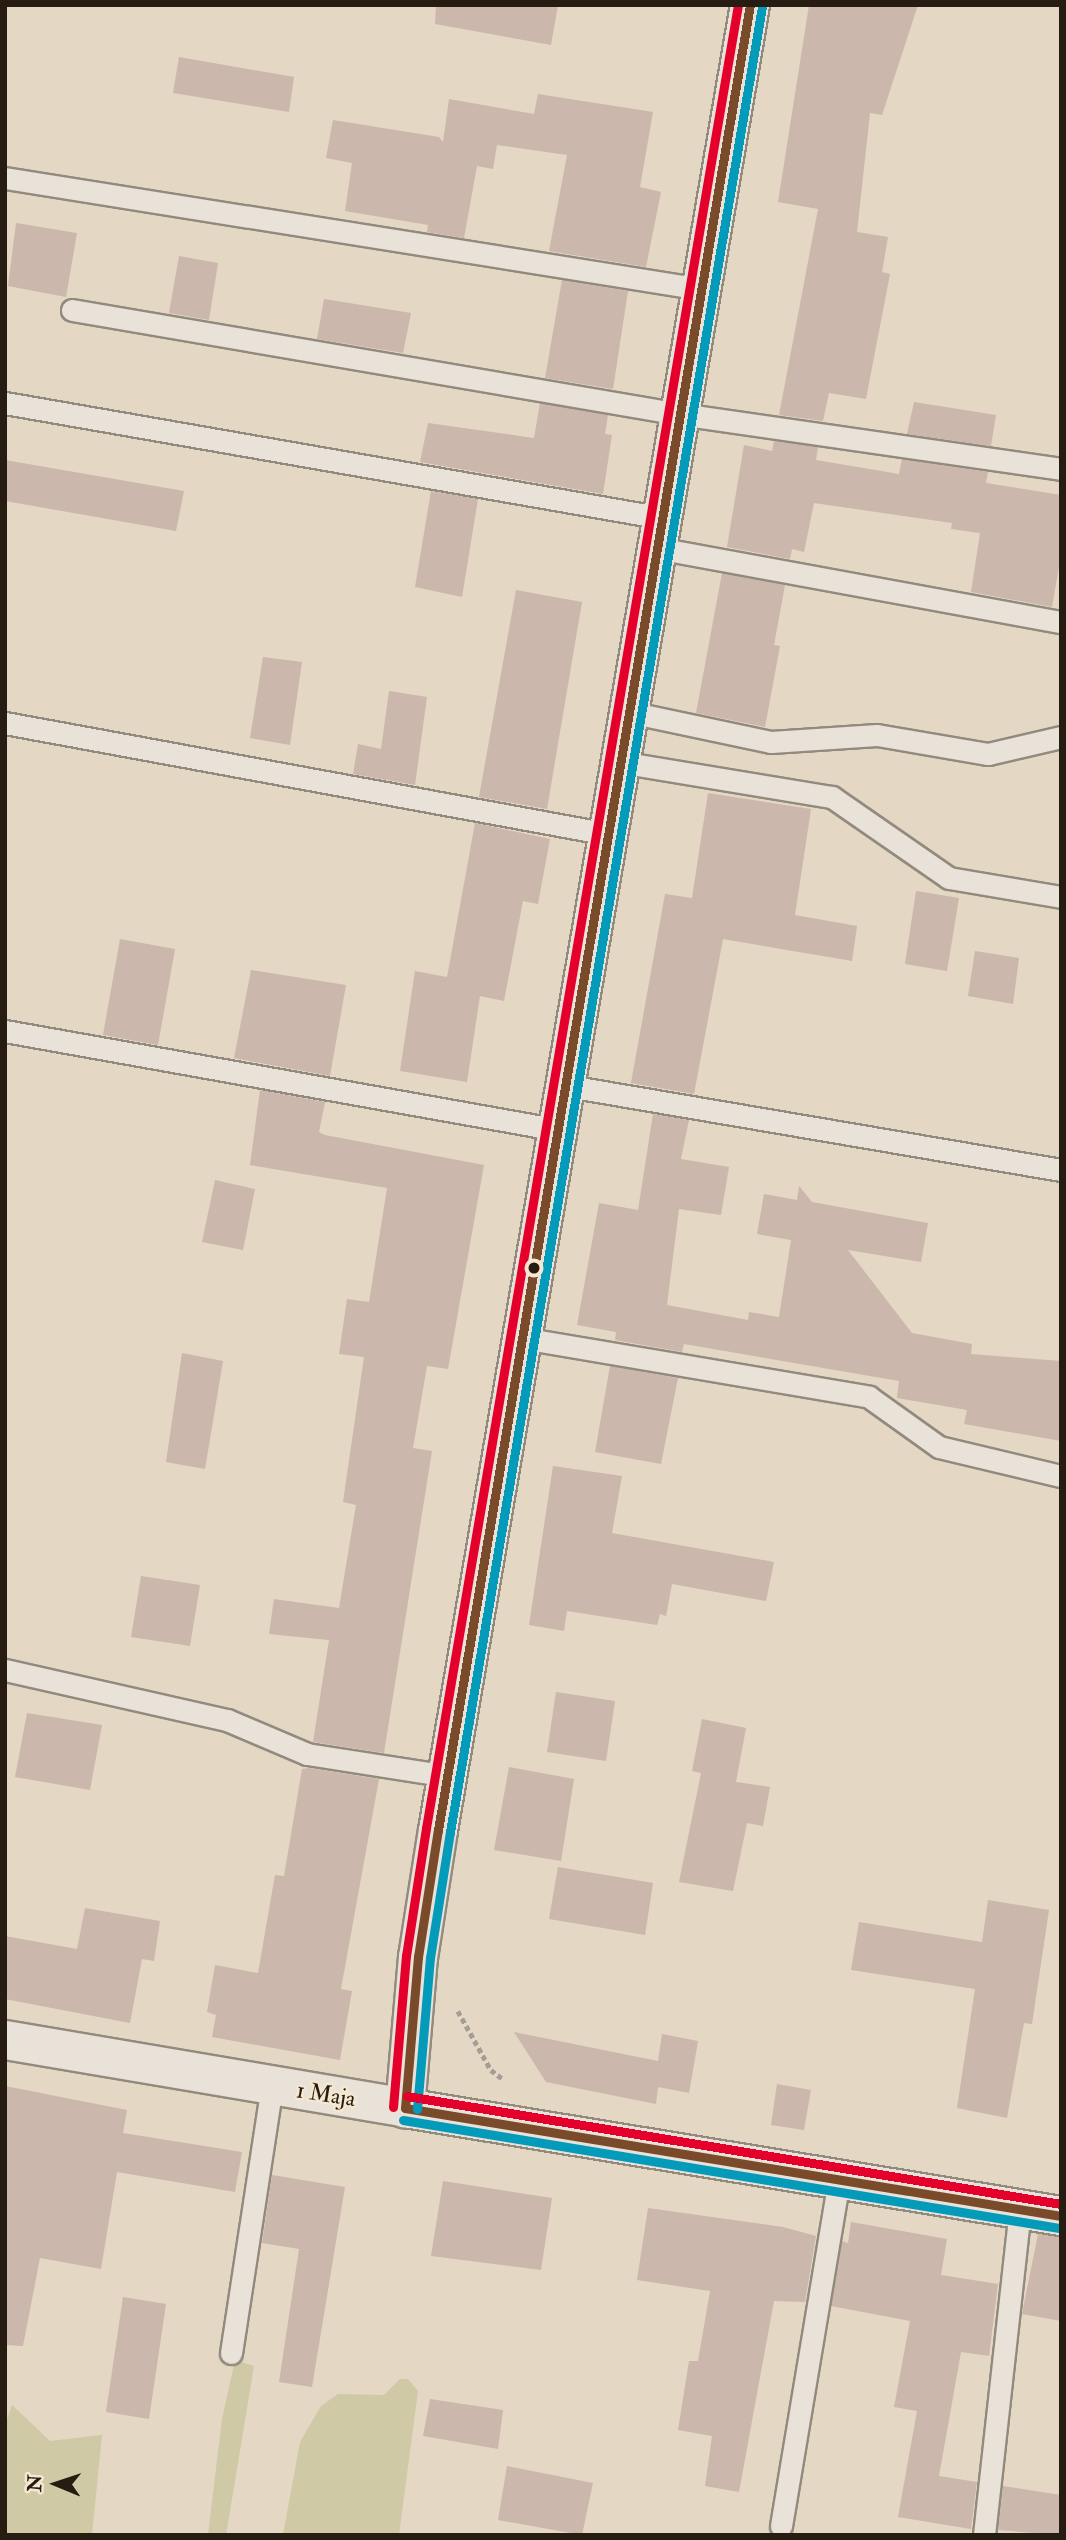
<!DOCTYPE html>
<html>
<head>
<meta charset="utf-8">
<style>
	body { margin:0 }
	#map { position:relative; width:1066px; height:2540px; overflow:hidden; background:#e4d7c3; font-family:"IM FELL Double Pica",serif }
	div>[style] { position:absolute }
	.green>* { inset:0; background:#cfc9a5 }
	.building>* { inset:0; background:#cbb7ab }
	.path>* { height:4.5px; margin-top:-2.25px; transform-origin:0; background:repeating-linear-gradient(90deg,#a49e96 0 5px,transparent 0 8.5px) }
	.roads { filter:drop-shadow(2px 0 #938a7e) drop-shadow(-2px 0 #938a7e) drop-shadow(0 2px #938a7e) drop-shadow(0 -2px #938a7e) }
	.lane>* { height:21px; margin:-10.5px; padding:0 10.5px; transform-origin:10.5px; border-radius:10.5px; background:#e9e2d8 }
	.street>* { height:38px; margin:-19px; padding:0 19px; transform-origin:19px; border-radius:19px; background:#e9e2d8 }
	.secondary>* { height:38px; margin:-19px; padding:0 19px; transform-origin:19px; border-radius:19px; background:#e9e2d8 }
	.bus-1>* { height:9px; margin:-4.5px; padding:0 4.5px; transform-origin:4.5px; border-radius:4.5px; background:#7a4b2a }
	.bus-2>* { height:9px; margin:-4.5px; padding:0 4.5px; transform-origin:4.5px; border-radius:4.5px; background:#049bbb }
	.bus-3>* { height:9px; margin:-4.5px; padding:0 4.5px; transform-origin:4.5px; border-radius:4.5px; background:#e4002b }
	.dots>* { width:19px; height:19px; translate:-50% -50%; box-sizing:border-box; border:4px solid #f6e7d0; border-radius:50% }
	span { translate:-50% -50%; white-space:nowrap; text-align:center; line-height:1.15; -webkit-text-stroke:5px #f6e7d0; paint-order:stroke }
	.street-label { font-size:23px; color:#271c12 }
	.frame { position:absolute; inset:0; border:7px solid #271c12; pointer-events:none }
	.north { position:absolute; left:21px; top:2449px; width:70px; height:70px; -webkit-text-stroke:5px #f6e7d0; paint-order:stroke; rotate:272deg; font-size:19px; font-weight:700; line-height:28px; text-align:center; color:#271c12 }
	.north::after { content:''; display:block; margin:auto; width:24px; height:32px; background:#271c12; clip-path:polygon(50% 0,100% 100%,50% 72%,0 100%) }
</style>
</head>
<body>
<div id="map">
	<div class="green">
		<i style="clip-path:polygon(235px 2360px,254px 2366px,226px 2535px,208px 2535px,222px 2419px)"></i>
		<i style="clip-path:polygon(400px 2379px,408px 2379px,418px 2391px,399px 2535px,283px 2535px,300px 2442px,321px 2406px,338px 2394px,384px 2395px)"></i>
		<i style="clip-path:polygon(12px 2405px,50px 2441px,102px 2435px,92px 2535px,5px 2535px,5px 2425px)"></i>
	</div>
	<div class="building">
		<i style="clip-path:polygon(436px 5px,558px 5px,551px 45px,435px 24px)"></i>
		<i style="clip-path:polygon(809px 5px,918px 5px,882px 115px,870px 113px,857px 232px,888px 237px,882px 272px,890px 274px,866px 399px,829px 393px,823px 421px,779px 415px,818px 209px,778px 202px)"></i>
		<i style="clip-path:polygon(179px 57px,294px 77px,289px 112px,173px 93px)"></i>
		<i style="clip-path:polygon(538px 94px,653px 112px,640px 187px,661px 192px,646px 267px,549px 251px,567px 155px,497px 145px,493px 169px,477px 166px,464px 238px,427px 232px,428px 225px,345px 211px,352px 163px,326px 158px,333px 120px,439px 137px,443px 142px,449px 99px,534px 114px)"></i>
		<i style="clip-path:polygon(16px 223px,77px 233px,66px 297px,8px 286px)"></i>
		<i style="clip-path:polygon(179px 256px,218px 263px,209px 320px,169px 313px)"></i>
		<i style="clip-path:polygon(562px 280px,628px 291px,613px 389px,545px 378px)"></i>
		<i style="clip-path:polygon(324px 299px,411px 313px,403px 353px,317px 339px)"></i>
		<i style="clip-path:polygon(914px 402px,996px 415px,991px 446px,907px 434px)"></i>
		<i style="clip-path:polygon(540px 403px,608px 415px,605px 434px,612px 435px,603px 494px,420px 462px,428px 423px,534px 438px)"></i>
		<i style="clip-path:polygon(774px 441px,818px 447px,816px 460px,899px 474px,902px 459px,988px 472px,986px 483px,1061px 495px,1061px 555px,1052px 607px,971px 592px,980px 533px,951px 529px,952px 523px,814px 503px,804px 552px,792px 549px,790px 559px,727px 547px,744px 445px,772px 451px)"></i>
		<i style="clip-path:polygon(5px 460px,184px 491px,176px 531px,5px 501px)"></i>
		<i style="clip-path:polygon(431px 491px,478px 499px,462px 597px,415px 587px)"></i>
		<i style="clip-path:polygon(722px 573px,785px 585px,774px 645px,780px 646px,765px 727px,696px 713px)"></i>
		<i style="clip-path:polygon(516px 590px,582px 602px,547px 809px,479px 797px)"></i>
		<i style="clip-path:polygon(263px 657px,302px 662px,290px 745px,250px 738px)"></i>
		<i style="clip-path:polygon(389px 691px,427px 697px,415px 785px,353px 774px,358px 744px,381px 749px)"></i>
		<i style="clip-path:polygon(708px 793px,811px 809px,795px 915px,857px 926px,852px 961px,723px 939px,694px 1094px,631px 1083px,665px 894px,692px 898px)"></i>
		<i style="clip-path:polygon(475px 823px,550px 839px,538px 904px,523px 901px,504px 1001px,480px 996px,467px 1082px,400px 1071px,415px 971px,447px 977px)"></i>
		<i style="clip-path:polygon(916px 891px,959px 898px,947px 971px,905px 964px)"></i>
		<i style="clip-path:polygon(120px 939px,175px 949px,158px 1045px,103px 1035px)"></i>
		<i style="clip-path:polygon(975px 951px,1019px 958px,1013px 1004px,968px 996px)"></i>
		<i style="clip-path:polygon(251px 970px,346px 985px,330px 1076px,234px 1058px)"></i>
		<i style="clip-path:polygon(260px 1090px,325px 1102px,319px 1132px,325px 1135px,484px 1165px,448px 1369px,427px 1366px,413px 1448px,432px 1451px,384px 1753px,313px 1742px,329px 1640px,269px 1634px,274px 1599px,339px 1608px,356px 1505px,343px 1502px,364px 1357px,339px 1354px,347px 1299px,369px 1302px,387px 1188px,250px 1165px)"></i>
		<i style="clip-path:polygon(653px 1114px,689px 1120px,681px 1159px,729px 1167px,721px 1215px,679px 1209px,667px 1305px,748px 1320px,749px 1312px,779px 1317px,791px 1240px,757px 1234px,764px 1194px,797px 1200px,799px 1186px,812px 1202px,928px 1223px,921px 1262px,848px 1250px,912px 1333px,972px 1344px,971px 1354px,1061px 1361px,1061px 1441px,964px 1424px,967px 1410px,897px 1398px,899px 1381px,684px 1344px,682px 1352px,615px 1340px,616px 1332px,577px 1325px,599px 1203px,638px 1210px)"></i>
		<i style="clip-path:polygon(215px 1180px,255px 1189px,243px 1250px,202px 1242px)"></i>
		<i style="clip-path:polygon(182px 1353px,223px 1361px,205px 1469px,166px 1462px)"></i>
		<i style="clip-path:polygon(610px 1366px,678px 1378px,661px 1464px,595px 1452px)"></i>
		<i style="clip-path:polygon(553px 1466px,622px 1476px,612px 1533px,774px 1562px,766px 1601px,672px 1584px,666px 1616px,660px 1614px,657px 1625px,567px 1611px,564px 1631px,529px 1625px)"></i>
		<i style="clip-path:polygon(141px 1576px,200px 1585px,190px 1646px,131px 1637px)"></i>
		<i style="clip-path:polygon(556px 1692px,615px 1701px,606px 1761px,547px 1752px)"></i>
		<i style="clip-path:polygon(27px 1713px,102px 1725px,90px 1790px,15px 1777px)"></i>
		<i style="clip-path:polygon(702px 1719px,746px 1728px,736px 1782px,770px 1787px,763px 1826px,747px 1823px,733px 1891px,679px 1882px,701px 1773px,692px 1771px)"></i>
		<i style="clip-path:polygon(509px 1767px,574px 1779px,561px 1861px,494px 1850px)"></i>
		<i style="clip-path:polygon(309px 1768px,379px 1779px,341px 1989px,352px 1991px,340px 2060px,212px 2037px,216px 2015px,207px 2012px,215px 1965px,258px 1973px,275px 1875px,284px 1876px,302px 1769px)"></i>
		<i style="clip-path:polygon(558px 1867px,653px 1883px,645px 1935px,549px 1919px)"></i>
		<i style="clip-path:polygon(988px 1900px,1049px 1910px,1032px 2024px,1024px 2023px,1007px 2118px,957px 2108px,975px 1989px,851px 1970px,859px 1922px,982px 1942px)"></i>
		<i style="clip-path:polygon(85px 1908px,160px 1921px,154px 1961px,142px 1959px,130px 2023px,5px 1999px,5px 1936px,77px 1949px)"></i>
		<i style="clip-path:polygon(514px 2032px,658px 2061px,662px 2034px,698px 2041px,689px 2093px,658px 2087px,656px 2104px,546px 2082px)"></i>
		<i style="clip-path:polygon(777px 2084px,811px 2090px,804px 2130px,771px 2125px)"></i>
		<i style="clip-path:polygon(5px 2086px,127px 2110px,123px 2133px,242px 2152px,235px 2192px,117px 2172px,101px 2269px,40px 2258px,23px 2346px,5px 2345px)"></i>
		<i style="clip-path:polygon(272px 2175px,345px 2187px,312px 2387px,279px 2382px,299px 2249px,262px 2243px)"></i>
		<i style="clip-path:polygon(443px 2181px,552px 2198px,541px 2270px,431px 2256px)"></i>
		<i style="clip-path:polygon(648px 2208px,783px 2227px,816px 2236px,805px 2302px,774px 2301px,739px 2492px,705px 2486px,712px 2436px,678px 2430px,689px 2361px,698px 2361px,710px 2291px,637px 2280px)"></i>
		<i style="clip-path:polygon(851px 2222px,947px 2239px,941px 2275px,998px 2284px,989px 2356px,961px 2352px,939px 2476px,977px 2482px,971px 2529px,898px 2517px,917px 2411px,894px 2407px,910px 2321px,831px 2306px,842px 2241px,848px 2243px)"></i>
		<i style="clip-path:polygon(1038px 2234px,1061px 2237px,1061px 2321px,1022px 2314px)"></i>
		<i style="clip-path:polygon(123px 2297px,166px 2304px,149px 2419px,106px 2412px)"></i>
		<i style="clip-path:polygon(430px 2399px,503px 2410px,498px 2449px,423px 2436px)"></i>
		<i style="clip-path:polygon(507px 2466px,593px 2483px,582px 2535px,498px 2520px)"></i>
		<i style="clip-path:polygon(1003px 2486px,1061px 2495px,1061px 2535px,998px 2530px)"></i>
	</div>
	<div class="path">
		<i style="left:458px;top:2011px;width:68px;rotate:60.8deg"></i>
		<i style="left:491px;top:2070px;width:15px;rotate:37deg"></i>
	</div>
	<div class="roads">
		<div class="lane">
			<i style="left:5px;top:178px;width:706px;rotate:9.05deg"></i>
			<i style="left:72px;top:310px;width:617px;rotate:9.71deg"></i>
			<i style="left:680px;top:414px;width:385px;rotate:8.2deg"></i>
			<i style="left:5px;top:403px;width:668px;rotate:9.91deg"></i>
			<i style="left:657px;top:548px;width:411px;rotate:10.4deg"></i>
			<i style="left:629px;top:712px;width:145px;rotate:11.9deg"></i>
			<i style="left:771px;top:742px;width:106px;rotate:-3.8deg"></i>
			<i style="left:877px;top:735px;width:113px;rotate:9.7deg"></i>
			<i style="left:988px;top:754px;width:75px;rotate:-13.1deg"></i>
			<i style="left:5px;top:723px;width:613px;rotate:10.43deg"></i>
			<i style="left:620px;top:762px;width:215px;rotate:9.4deg"></i>
			<i style="left:832px;top:797px;width:142px;rotate:34.7deg"></i>
			<i style="left:949px;top:878px;width:114px;rotate:9.6deg"></i>
			<i style="left:5px;top:1031px;width:563px;rotate:10.13deg"></i>
			<i style="left:568px;top:1086px;width:500px;rotate:9.67deg"></i>
			<i style="left:522px;top:1338px;width:352px;rotate:9.6deg"></i>
			<i style="left:869px;top:1397px;width:86px;rotate:35.5deg"></i>
			<i style="left:939px;top:1447px;width:125px;rotate:13.4deg"></i>
			<i style="left:5px;top:1670px;width:228px;rotate:12.7deg"></i>
			<i style="left:227px;top:1720px;width:87px;rotate:23deg"></i>
			<i style="left:307px;top:1754px;width:142px;rotate:8.9deg"></i>
			<i style="left:231px;top:2353px;width:270px;rotate:-81.3deg"></i>
			<i style="left:781px;top:2526px;width:353px;rotate:-80.5deg"></i>
			<i style="left:984px;top:2535px;width:328px;rotate:-83.7deg"></i>
		</div>
		<div class="street">
			<i style="left:5px;top:2040px;width:406px;rotate:9.6deg"></i>
		</div>
		<div class="secondary">
			<i style="left:750px;top:5px;width:1851px;rotate:99.7deg"></i>
			<i style="left:438px;top:1830px;width:129px;rotate:98.9deg"></i>
			<i style="left:418px;top:1957px;width:152px;rotate:94.9deg"></i>
			<i style="left:405px;top:2108px;width:665px;rotate:9.35deg"></i>
		</div>
	</div>
	<div class="bus-1">
		<i style="left:405px;top:2108px;width:152px;rotate:-85.1deg"></i>
		<i style="left:418px;top:1957px;width:129px;rotate:-81.1deg"></i>
		<i style="left:438px;top:1830px;width:1851px;rotate:-80.3deg"></i>
		<i style="left:405px;top:2108px;width:665px;rotate:9.35deg"></i>
	</div>
	<div class="bus-2">
		<i style="left:417px;top:2109px;width:152px;rotate:-85.1deg"></i>
		<i style="left:430px;top:1958px;width:128px;rotate:-81deg"></i>
		<i style="left:450px;top:1832px;width:1851px;rotate:-80.3deg"></i>
		<i style="left:403px;top:2120px;width:665px;rotate:9.35deg"></i>
	</div>
	<div class="bus-3">
		<i style="left:407px;top:2096px;width:663px;rotate:9.38deg"></i>
		<i style="left:393px;top:2107px;width:152px;rotate:-85.1deg"></i>
		<i style="left:406px;top:1956px;width:130px;rotate:-81.1deg"></i>
		<i style="left:426px;top:1828px;width:1850px;rotate:-80.29deg"></i>
	</div>
	<div class="dots">
		<i style="left:534px;top:1268px;background:#271c12"></i>
	</div>
	<div class="street-label">
		<span style="left:326px;top:2095px;rotate:9deg">1 Maja</span>
	</div>
	<div class="frame"></div>
	<div class="north">N</div>
</div>
</body>
</html>
